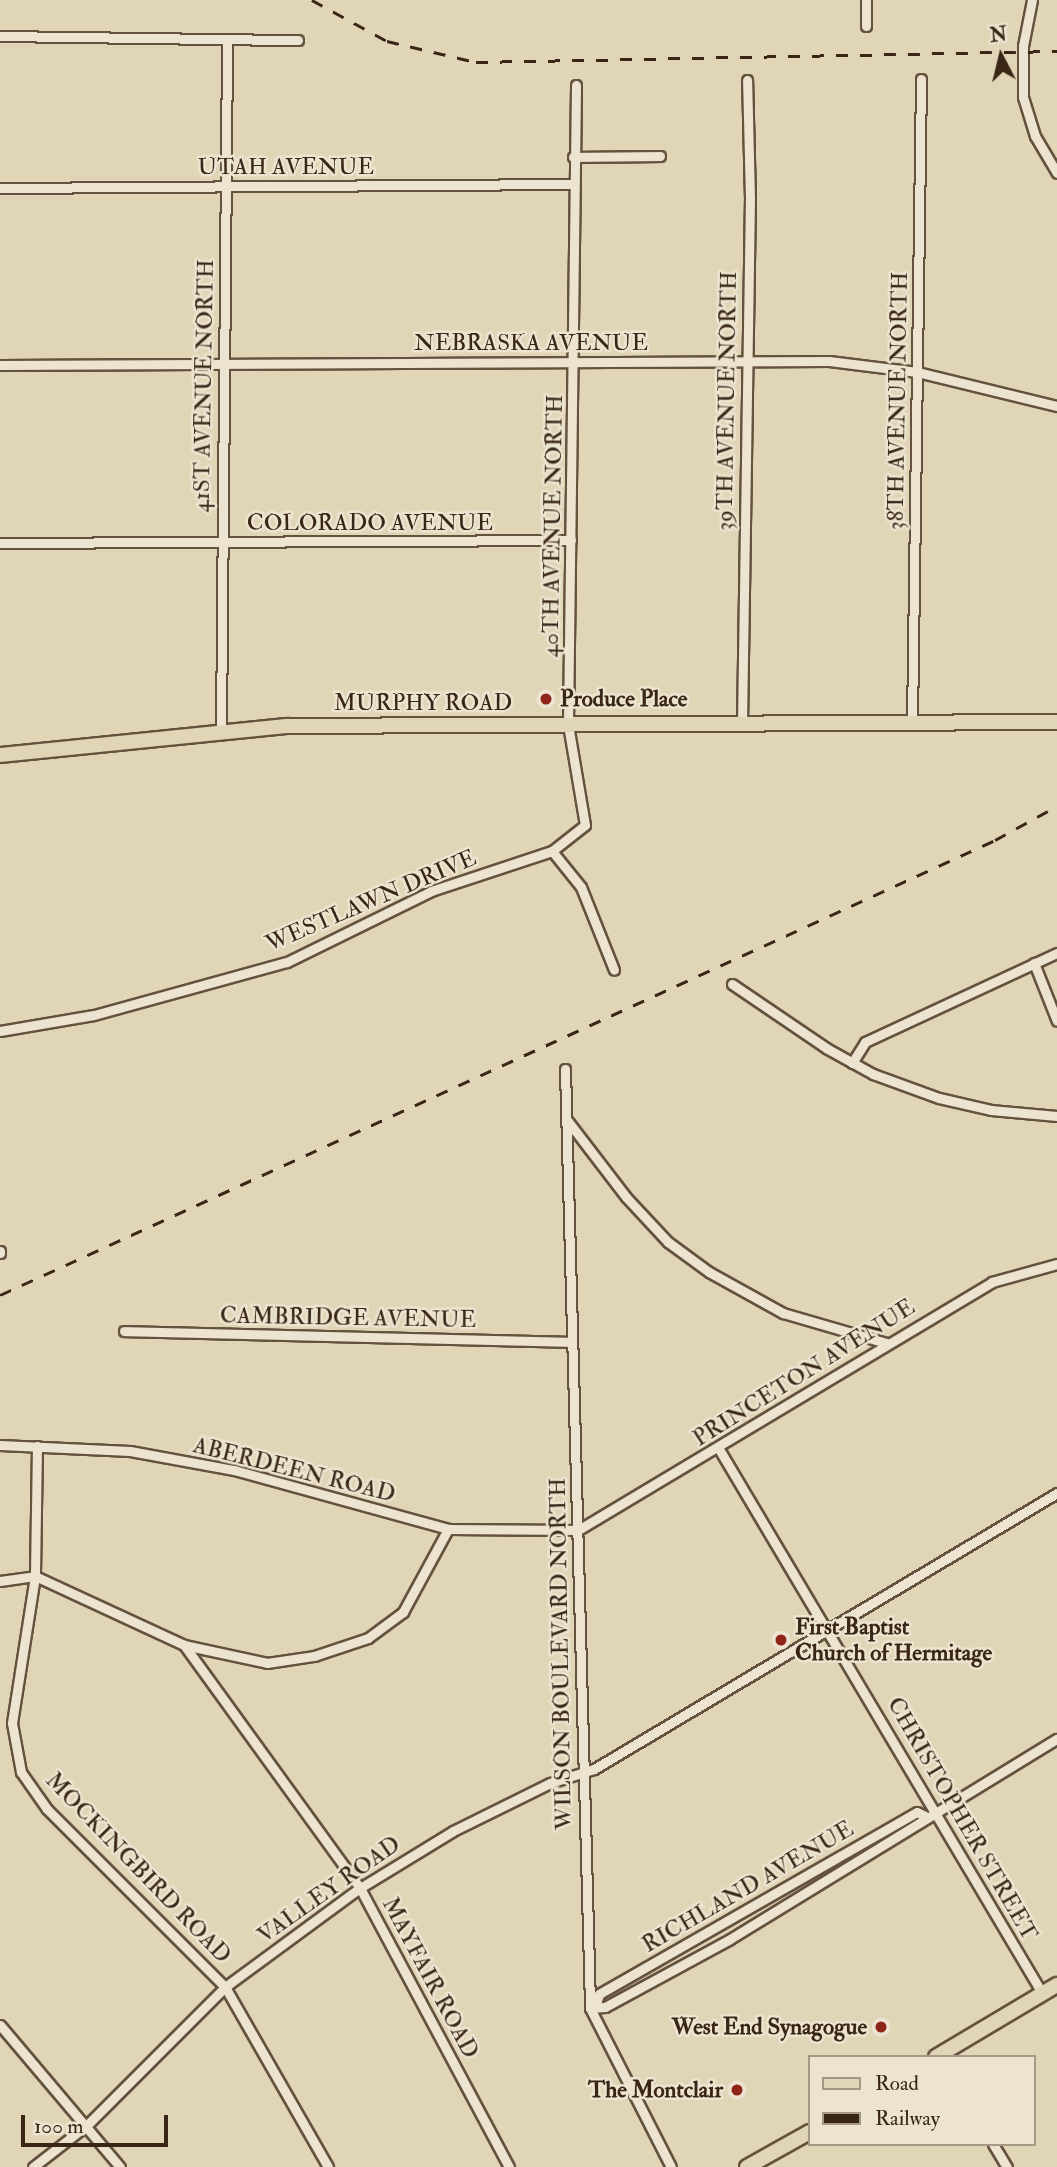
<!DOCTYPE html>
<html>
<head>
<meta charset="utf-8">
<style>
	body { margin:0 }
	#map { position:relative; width:1057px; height:2167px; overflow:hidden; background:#e1d5b7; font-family:"IM FELL Double Pica",serif }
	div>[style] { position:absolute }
	.roads { filter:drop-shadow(2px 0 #64523e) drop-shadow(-2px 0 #64523e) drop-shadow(0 2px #64523e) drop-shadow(0 -2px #64523e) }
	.minor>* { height:9px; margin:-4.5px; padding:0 4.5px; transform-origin:4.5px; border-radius:4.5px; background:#ece4d0 }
	.primary>* { height:14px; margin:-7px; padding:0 7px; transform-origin:7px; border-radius:7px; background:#e1d5b7 }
	.rail>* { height:2.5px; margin-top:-1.25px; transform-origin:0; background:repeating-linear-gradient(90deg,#3a2616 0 12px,transparent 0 24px) }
	.dots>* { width:19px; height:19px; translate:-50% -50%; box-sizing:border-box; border:4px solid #ece4d0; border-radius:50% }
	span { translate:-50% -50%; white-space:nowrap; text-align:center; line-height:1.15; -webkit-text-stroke:5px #ece4d0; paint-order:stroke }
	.street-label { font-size:23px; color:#3a2616 }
	.poi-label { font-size:23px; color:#3a2616; font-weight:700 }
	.left { translate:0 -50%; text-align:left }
	.right { translate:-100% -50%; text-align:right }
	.legend { position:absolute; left:808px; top:2055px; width:228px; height:91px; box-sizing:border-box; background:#ece4d0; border:2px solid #a59886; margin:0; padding:9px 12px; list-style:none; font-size:21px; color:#3a2616 }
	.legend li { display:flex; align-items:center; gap:14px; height:35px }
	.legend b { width:35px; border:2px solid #a59886 }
	.north { position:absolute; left:966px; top:21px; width:70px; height:70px; -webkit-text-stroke:5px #ece4d0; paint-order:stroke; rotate:353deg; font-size:19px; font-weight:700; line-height:28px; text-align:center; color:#3a2616 }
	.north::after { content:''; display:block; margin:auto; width:24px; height:32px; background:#3a2616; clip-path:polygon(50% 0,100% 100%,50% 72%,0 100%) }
	.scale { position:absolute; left:21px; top:2115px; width:147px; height:32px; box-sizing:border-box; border:4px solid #3a2616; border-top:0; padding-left:9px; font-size:21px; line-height:24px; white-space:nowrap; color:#3a2616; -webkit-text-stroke:5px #ece4d0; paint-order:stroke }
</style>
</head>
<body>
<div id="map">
	<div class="roads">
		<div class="minor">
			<i style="left:866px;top:0;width:26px;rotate:90deg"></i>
			<i style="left:1032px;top:0;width:47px;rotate:101.1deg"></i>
			<i style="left:1023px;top:46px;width:51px;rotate:90deg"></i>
			<i style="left:1023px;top:97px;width:41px;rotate:72.9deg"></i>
			<i style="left:1035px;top:136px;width:43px;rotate:59.3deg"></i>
			<i style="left:0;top:36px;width:298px;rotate:0.8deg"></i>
			<i style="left:573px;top:157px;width:87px;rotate:-0.7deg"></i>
			<i style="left:0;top:188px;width:572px;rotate:-0.4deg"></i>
			<i style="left:0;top:365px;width:829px;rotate:-0.28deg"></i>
			<i style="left:829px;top:361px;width:89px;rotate:7.1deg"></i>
			<i style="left:917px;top:372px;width:144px;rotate:13.7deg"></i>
			<i style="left:0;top:543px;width:571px;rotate:-0.3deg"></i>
			<i style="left:912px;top:723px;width:644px;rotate:-89.2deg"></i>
			<i style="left:742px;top:724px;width:525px;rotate:-89.13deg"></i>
			<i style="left:750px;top:199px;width:119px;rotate:-91.4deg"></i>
			<i style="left:221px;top:732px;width:693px;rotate:-89.5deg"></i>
			<i style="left:552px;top:851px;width:46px;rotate:51.1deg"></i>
			<i style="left:581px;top:887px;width:89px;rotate:68.3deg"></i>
			<i style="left:1034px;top:963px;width:62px;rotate:68.4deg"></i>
			<i style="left:732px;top:984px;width:114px;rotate:34.2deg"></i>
			<i style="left:826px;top:1048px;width:54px;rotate:29deg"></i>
			<i style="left:873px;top:1074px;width:70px;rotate:20deg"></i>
			<i style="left:939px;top:1098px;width:53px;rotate:13deg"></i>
			<i style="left:991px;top:1110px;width:66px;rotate:5.2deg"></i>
			<i style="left:0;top:1031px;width:95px;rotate:-9.7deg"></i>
			<i style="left:94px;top:1015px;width:200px;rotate:-15.4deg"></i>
			<i style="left:287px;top:962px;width:161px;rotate:-26.2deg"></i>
			<i style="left:431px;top:891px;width:127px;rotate:-18.3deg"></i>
			<i style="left:552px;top:851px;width:42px;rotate:-38.2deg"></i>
			<i style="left:585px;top:825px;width:102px;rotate:-99.6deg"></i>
			<i style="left:568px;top:724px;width:639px;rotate:-89.28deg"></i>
			<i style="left:852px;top:1063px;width:25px;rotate:-58deg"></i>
			<i style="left:865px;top:1042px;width:212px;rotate:-24.9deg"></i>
			<i style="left:565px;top:1069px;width:939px;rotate:88.47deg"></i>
			<i style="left:590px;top:2008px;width:178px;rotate:63deg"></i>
			<i style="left:567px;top:1120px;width:97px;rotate:52.5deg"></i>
			<i style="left:626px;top:1197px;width:62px;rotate:47deg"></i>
			<i style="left:668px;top:1242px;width:51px;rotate:36.2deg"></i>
			<i style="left:709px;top:1272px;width:85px;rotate:29deg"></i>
			<i style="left:783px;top:1313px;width:107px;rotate:16.2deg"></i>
			<i style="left:0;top:1251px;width:2px;rotate:90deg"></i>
			<i style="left:124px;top:1331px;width:447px;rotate:1.4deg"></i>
			<i style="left:0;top:1445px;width:130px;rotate:2.6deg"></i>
			<i style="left:130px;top:1451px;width:106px;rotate:10.4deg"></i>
			<i style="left:234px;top:1470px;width:222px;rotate:15.4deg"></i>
			<i style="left:448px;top:1529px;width:130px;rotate:0.4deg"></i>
			<i style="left:578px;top:1530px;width:483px;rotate:-30.9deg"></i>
			<i style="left:992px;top:1282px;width:67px;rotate:-15.5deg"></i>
			<i style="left:37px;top:1446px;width:130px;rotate:90.9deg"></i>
			<i style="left:35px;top:1576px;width:149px;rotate:98.9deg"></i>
			<i style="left:12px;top:1723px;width:50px;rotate:79.6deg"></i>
			<i style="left:21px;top:1772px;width:45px;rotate:54.9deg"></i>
			<i style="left:47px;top:1809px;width:252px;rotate:45deg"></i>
			<i style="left:225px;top:1987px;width:207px;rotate:60.2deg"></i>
			<i style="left:719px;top:1449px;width:633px;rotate:59.3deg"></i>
			<i style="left:0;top:1581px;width:35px;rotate:-8deg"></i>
			<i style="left:35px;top:1576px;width:164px;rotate:24.8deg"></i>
			<i style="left:184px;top:1645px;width:85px;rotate:12.2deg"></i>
			<i style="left:267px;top:1663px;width:48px;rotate:-8.5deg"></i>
			<i style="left:314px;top:1656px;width:57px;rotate:-18.4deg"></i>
			<i style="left:368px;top:1638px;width:44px;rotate:-36.6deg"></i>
			<i style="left:403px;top:1612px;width:94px;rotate:-61.5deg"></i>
			<i style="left:184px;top:1645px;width:300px;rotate:54.1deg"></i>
			<i style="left:360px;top:1888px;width:316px;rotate:61.9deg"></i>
			<i style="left:596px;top:2004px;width:10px;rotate:-73deg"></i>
			<i style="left:599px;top:1994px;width:366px;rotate:-29.8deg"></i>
			<i style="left:917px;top:1812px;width:9px;rotate:27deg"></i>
			<i style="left:590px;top:2008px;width:15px;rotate:-4deg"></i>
			<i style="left:605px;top:2007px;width:142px;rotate:-28.5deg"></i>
			<i style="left:730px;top:1939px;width:383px;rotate:-31.5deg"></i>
			<i style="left:0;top:2025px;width:186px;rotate:49.8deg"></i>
			<i style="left:993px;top:2144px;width:27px;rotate:59deg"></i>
			<i style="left:33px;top:2167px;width:68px;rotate:-37.9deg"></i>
			<i style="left:87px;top:2125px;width:195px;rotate:-45deg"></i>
			<i style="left:225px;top:1987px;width:167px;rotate:-36.3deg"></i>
			<i style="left:360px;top:1888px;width:109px;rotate:-31.5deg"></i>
			<i style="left:453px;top:1831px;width:108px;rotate:-26.3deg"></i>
			<i style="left:550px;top:1783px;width:46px;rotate:-17.7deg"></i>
			<i style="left:594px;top:1769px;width:539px;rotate:-30.8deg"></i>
		</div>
		<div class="primary">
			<i style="left:0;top:755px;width:288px;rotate:-5.8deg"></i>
			<i style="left:287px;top:726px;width:770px;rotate:-0.3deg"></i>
			<i style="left:936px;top:2057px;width:141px;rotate:-30.8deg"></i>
			<i style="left:747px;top:2167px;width:72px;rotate:-29.1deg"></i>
		</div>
	</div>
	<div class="rail">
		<i style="left:312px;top:0;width:85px;rotate:28.7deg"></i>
		<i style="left:387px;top:41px;width:91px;rotate:13.3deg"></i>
		<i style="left:476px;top:62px;width:581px;rotate:-1.08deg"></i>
		<i style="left:0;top:1295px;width:1094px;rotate:-24.57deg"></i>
		<i style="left:995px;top:840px;width:71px;rotate:-28.7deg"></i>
	</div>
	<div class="dots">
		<i style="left:546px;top:699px;background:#8f2418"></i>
		<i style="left:781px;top:1640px;background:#8f2418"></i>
		<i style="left:881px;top:2027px;background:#8f2418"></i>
		<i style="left:737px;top:2090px;background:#8f2418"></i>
	</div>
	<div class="street-label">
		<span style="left:286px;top:167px">UTAH AVENUE</span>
		<span style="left:531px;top:343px">NEBRASKA AVENUE</span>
		<span style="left:204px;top:386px;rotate:-89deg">41ST AVENUE NORTH</span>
		<span style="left:727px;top:401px;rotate:-89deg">39TH AVENUE NORTH</span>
		<span style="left:898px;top:401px;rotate:-89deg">38TH AVENUE NORTH</span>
		<span style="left:370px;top:523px">COLORADO AVENUE</span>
		<span style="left:553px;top:526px;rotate:-89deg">40TH AVENUE NORTH</span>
		<span style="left:423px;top:703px">MURPHY ROAD</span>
		<span style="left:371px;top:901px;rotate:-23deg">WESTLAWN DRIVE</span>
		<span style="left:348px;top:1318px;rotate:1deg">CAMBRIDGE AVENUE</span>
		<span style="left:804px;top:1373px;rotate:-32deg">PRINCETON AVENUE</span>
		<span style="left:294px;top:1470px;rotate:14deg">ABERDEEN ROAD</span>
		<span style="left:561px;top:1654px;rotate:-91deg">WILSON BOULEVARD NORTH</span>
		<span style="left:962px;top:1819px;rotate:60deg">CHRISTOPHER STREET</span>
		<span style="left:138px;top:1868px;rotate:46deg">MOCKINGBIRD ROAD</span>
		<span style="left:748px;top:1887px;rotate:-30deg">RICHLAND AVENUE</span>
		<span style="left:329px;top:1890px;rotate:-35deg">VALLEY ROAD</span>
		<span style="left:430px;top:1978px;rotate:62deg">MAYFAIR ROAD</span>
	</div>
	<div class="poi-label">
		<span class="left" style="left:560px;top:699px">Produce Place</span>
		<span class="left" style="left:795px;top:1640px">First Baptist<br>Church of Hermitage</span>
		<span class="right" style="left:867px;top:2027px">West End Synagogue</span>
		<span class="right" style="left:723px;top:2090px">The Montclair</span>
	</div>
	<ul class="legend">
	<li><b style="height:9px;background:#e1d5b7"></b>Road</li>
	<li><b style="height:9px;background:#3a2616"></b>Railway</li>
	</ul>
	<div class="north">N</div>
	<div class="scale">100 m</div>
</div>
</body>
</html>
